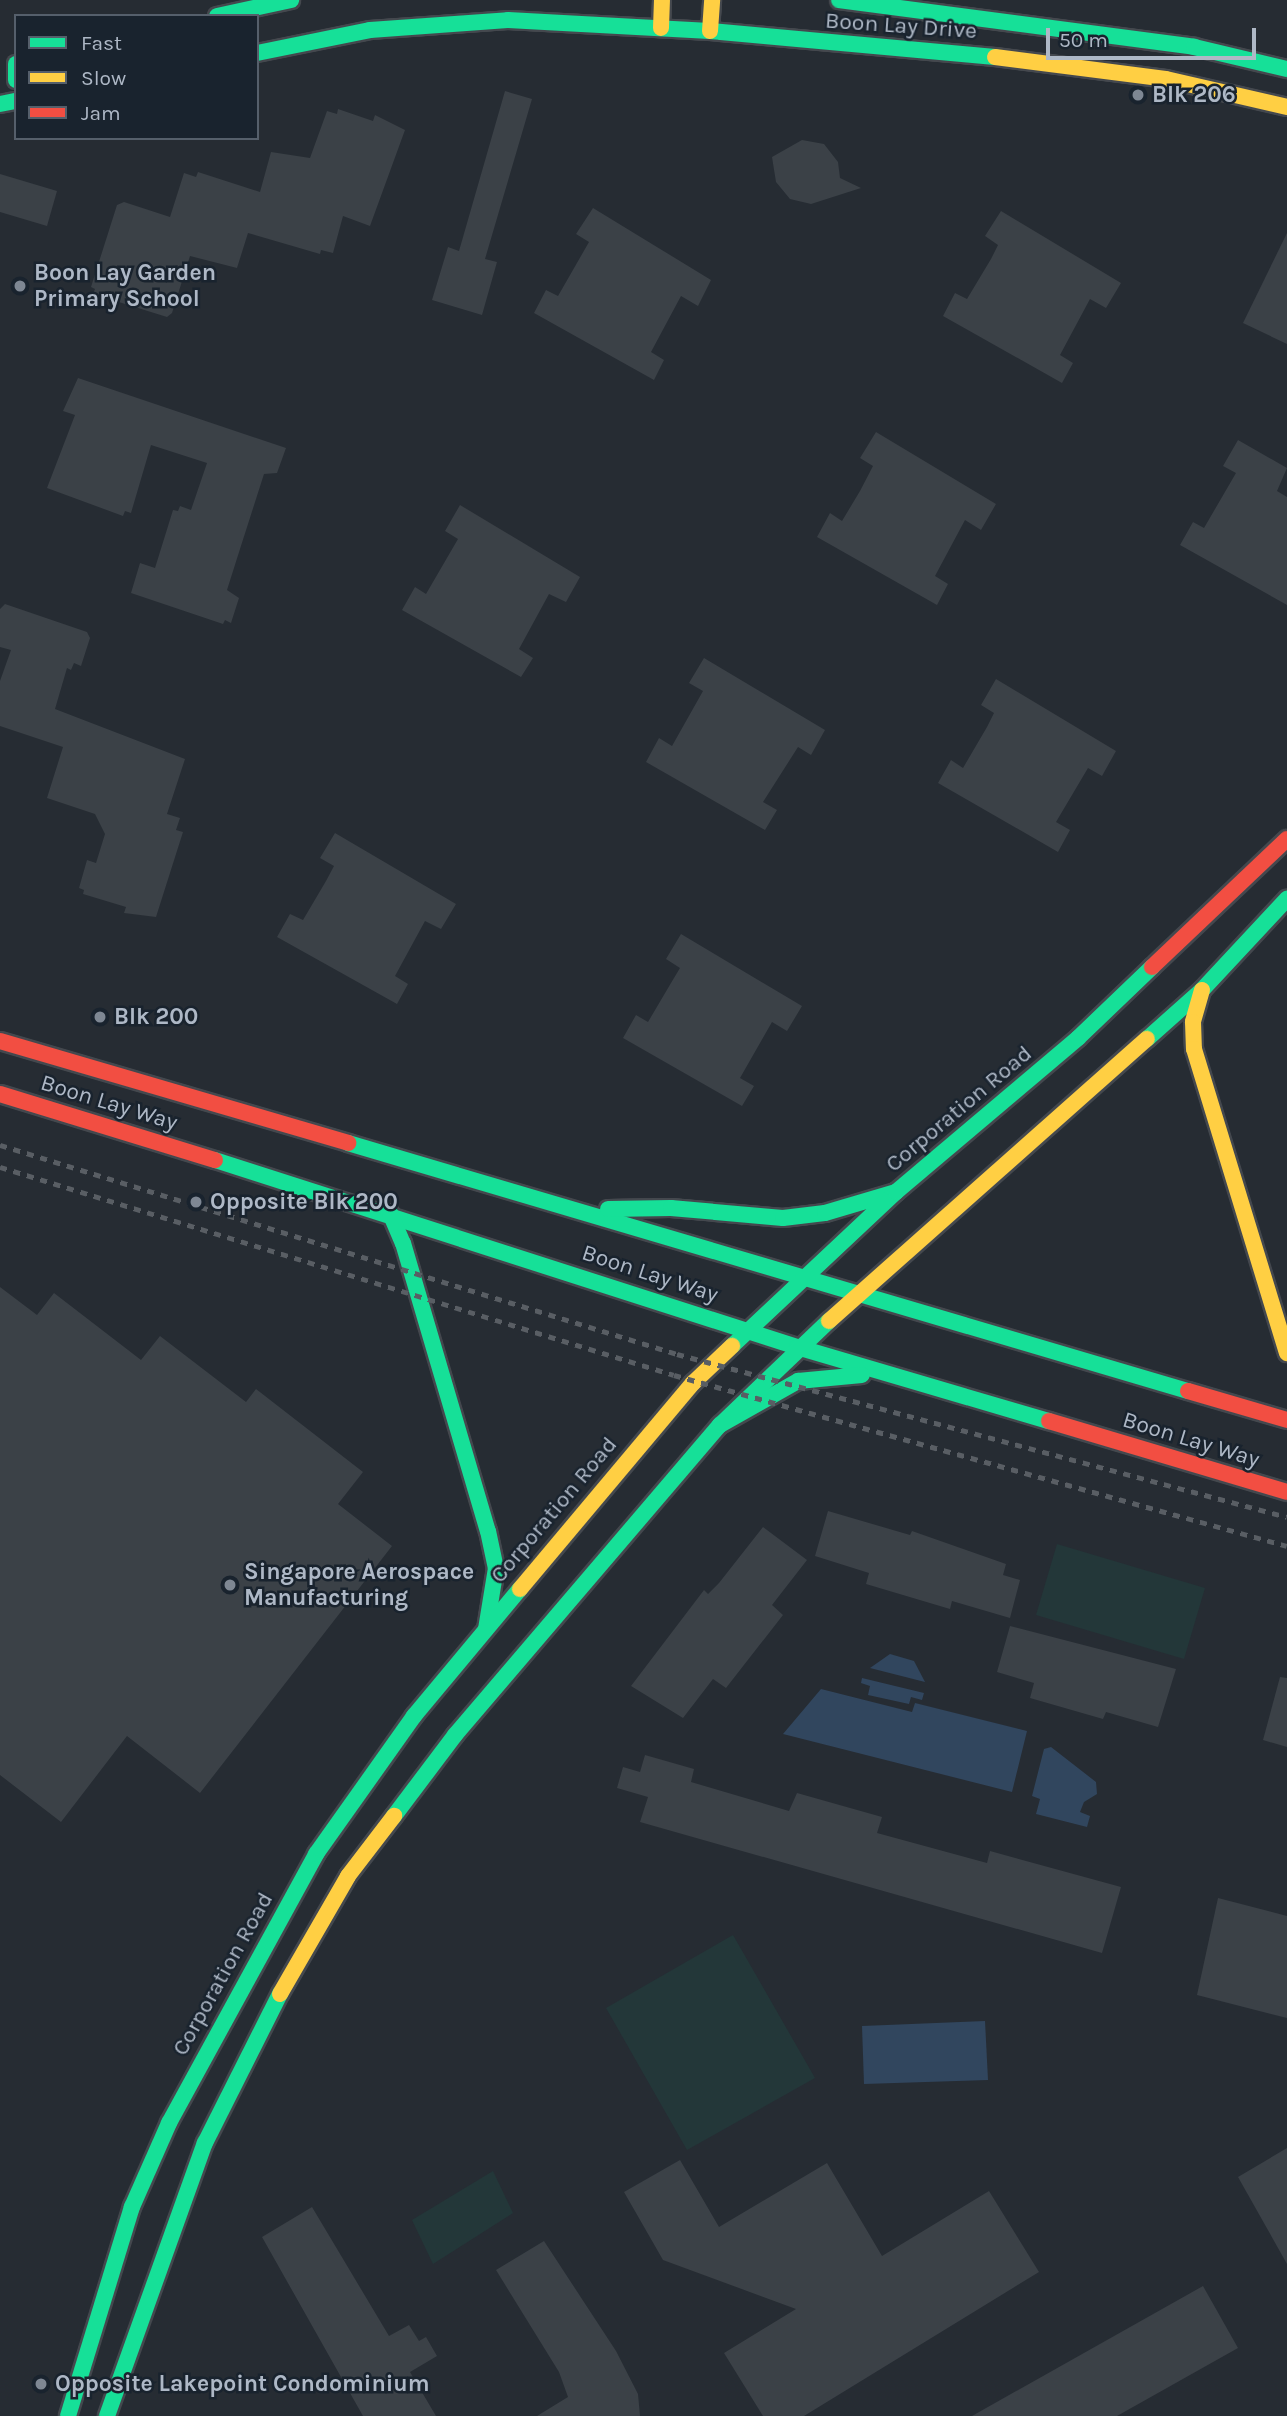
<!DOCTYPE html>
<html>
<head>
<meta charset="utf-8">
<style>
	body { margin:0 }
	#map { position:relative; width:1287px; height:2416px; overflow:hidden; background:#262c33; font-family:Karla,sans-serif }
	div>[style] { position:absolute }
	.green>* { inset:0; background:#233739 }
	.water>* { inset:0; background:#31465e }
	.building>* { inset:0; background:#3b4147 }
	.roads { filter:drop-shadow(2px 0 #44484e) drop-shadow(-2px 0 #44484e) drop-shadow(0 2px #44484e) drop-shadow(0 -2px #44484e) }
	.fast>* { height:16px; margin:-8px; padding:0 8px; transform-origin:8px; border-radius:8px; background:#16e098 }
	.slow>* { height:16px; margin:-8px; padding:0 8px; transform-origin:8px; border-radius:8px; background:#ffcf43 }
	.jam>* { height:16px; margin:-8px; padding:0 8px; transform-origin:8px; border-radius:8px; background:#f24e42 }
	.rail>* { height:5px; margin-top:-2.5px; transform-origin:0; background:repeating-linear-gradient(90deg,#595e64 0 7px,transparent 0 14px) }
	.dots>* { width:19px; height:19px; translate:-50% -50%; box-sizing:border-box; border:4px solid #19232e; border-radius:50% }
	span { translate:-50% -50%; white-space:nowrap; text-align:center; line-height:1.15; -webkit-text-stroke:5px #19232e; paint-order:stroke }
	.street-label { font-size:23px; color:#aeb8c6 }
	.poi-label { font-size:23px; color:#aeb8c6; font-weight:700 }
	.left { translate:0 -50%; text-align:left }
	.legend { position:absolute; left:14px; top:14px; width:245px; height:126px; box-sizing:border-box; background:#19232e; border:2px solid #555f6b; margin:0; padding:9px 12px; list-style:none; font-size:21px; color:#aeb8c6 }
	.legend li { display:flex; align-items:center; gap:14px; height:35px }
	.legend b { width:35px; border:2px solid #555f6b }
	.scale { position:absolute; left:1046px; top:28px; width:210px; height:32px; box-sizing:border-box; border:4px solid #aeb8c6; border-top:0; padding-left:9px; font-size:21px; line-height:24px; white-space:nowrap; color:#aeb8c6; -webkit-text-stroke:5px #19232e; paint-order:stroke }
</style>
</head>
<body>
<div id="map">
	<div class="green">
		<i style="clip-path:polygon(1057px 1544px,1205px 1588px,1184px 1659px,1036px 1615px)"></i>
		<i style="clip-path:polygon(733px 1935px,815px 2078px,687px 2150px,606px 2008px)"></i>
		<i style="clip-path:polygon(493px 2171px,513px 2213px,433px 2264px,412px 2220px)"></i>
	</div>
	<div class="water">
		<i style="clip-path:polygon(890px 1654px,914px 1661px,925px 1682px,870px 1668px)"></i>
		<i style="clip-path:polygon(862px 1678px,924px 1693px,922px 1700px,911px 1697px,909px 1704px,868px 1695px,870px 1686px,861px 1683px)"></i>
		<i style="clip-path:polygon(821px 1689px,912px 1712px,915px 1703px,1027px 1731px,1012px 1792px,783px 1734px)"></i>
		<i style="clip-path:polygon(1051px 1747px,1096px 1782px,1097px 1794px,1084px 1802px,1080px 1812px,1090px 1816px,1087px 1827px,1036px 1814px,1040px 1799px,1032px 1796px,1044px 1749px)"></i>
		<i style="clip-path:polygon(985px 2021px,988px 2080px,864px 2084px,862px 2026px)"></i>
	</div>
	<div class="building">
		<i style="clip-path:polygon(505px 91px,532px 99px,485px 259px,497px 262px,482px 315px,432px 300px,448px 247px,459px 251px)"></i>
		<i style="clip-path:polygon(338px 109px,373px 121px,375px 115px,405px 130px,370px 226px,343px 216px,333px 253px,321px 250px,320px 254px,248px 233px,237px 268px,190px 256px,172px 313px,167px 317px,93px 294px,95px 289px,91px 287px,117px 205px,124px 202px,170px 217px,184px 173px,196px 177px,198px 172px,260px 192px,271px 152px,310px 158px,327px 111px,337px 114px)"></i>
		<i style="clip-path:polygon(802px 140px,824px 144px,838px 162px,840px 178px,861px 188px,811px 204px,790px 199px,776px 182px,772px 157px)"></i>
		<i style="clip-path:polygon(0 174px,57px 191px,47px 226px,0 212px)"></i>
		<i style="clip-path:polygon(593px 208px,711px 280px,698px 306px,681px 296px,651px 352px,664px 360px,654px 380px,534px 313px,546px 290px,558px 296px,589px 242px,576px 234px)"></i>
		<i style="clip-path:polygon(1001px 211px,1121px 283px,1106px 308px,1090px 299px,1060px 355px,1073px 363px,1062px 383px,943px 316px,955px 293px,967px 299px,991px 259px,998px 245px,985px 236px)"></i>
		<i style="clip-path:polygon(1287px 233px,1287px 344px,1243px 323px)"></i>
		<i style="clip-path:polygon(78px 378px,286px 448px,277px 473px,264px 474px,240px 549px,227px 590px,239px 598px,231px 623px,225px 620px,223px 624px,131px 593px,140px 563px,155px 568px,173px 510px,178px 511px,180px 506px,191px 510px,207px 463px,151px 445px,131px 513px,125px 511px,123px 516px,47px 488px,75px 415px,63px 411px)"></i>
		<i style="clip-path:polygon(876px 432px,996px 504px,981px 530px,965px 520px,935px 576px,948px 584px,937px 605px,817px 537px,830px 513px,842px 521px,860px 491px,873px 466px,860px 458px)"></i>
		<i style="clip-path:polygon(1238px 440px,1287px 468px,1277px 491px,1287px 497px,1287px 605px,1180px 545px,1193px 522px,1204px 528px,1236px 473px,1223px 466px)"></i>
		<i style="clip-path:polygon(460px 505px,580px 577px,566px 602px,549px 594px,519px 649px,533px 658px,521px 677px,402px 610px,415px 587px,426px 594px,458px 539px,445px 531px)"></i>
		<i style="clip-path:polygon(5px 604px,87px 632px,90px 638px,81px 666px,74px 663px,71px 670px,67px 668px,55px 709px,185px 759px,167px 814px,180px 818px,176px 830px,183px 832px,156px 917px,124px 913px,126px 907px,83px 894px,84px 890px,79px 888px,87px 860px,96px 863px,105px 834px,95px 814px,47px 798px,63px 747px,0 726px,0 681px,11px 650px,0 647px,0 609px)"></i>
		<i style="clip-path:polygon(704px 658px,825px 730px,811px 755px,798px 747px,763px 802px,777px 810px,765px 830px,646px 762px,659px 738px,672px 746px,703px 691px,689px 683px)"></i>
		<i style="clip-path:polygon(996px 679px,1116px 751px,1102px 776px,1088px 768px,1056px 822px,1070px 830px,1058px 852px,938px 783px,951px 760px,963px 768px,987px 727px,994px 713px,981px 705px)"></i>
		<i style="clip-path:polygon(335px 833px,456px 904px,441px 929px,425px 921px,395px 976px,408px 984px,397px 1004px,277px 937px,290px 914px,303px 920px,326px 881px,334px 866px,320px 858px)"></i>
		<i style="clip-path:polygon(681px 934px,802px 1006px,787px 1031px,772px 1022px,740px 1078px,754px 1086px,742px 1106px,623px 1038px,636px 1015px,648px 1022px,671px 983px,680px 968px,666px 959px)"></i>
		<i style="clip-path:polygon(0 1287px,37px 1315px,54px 1293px,141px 1360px,160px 1336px,246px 1402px,256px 1389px,363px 1472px,338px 1504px,392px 1546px,200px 1793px,127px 1736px,61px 1822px,0 1775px)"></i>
		<i style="clip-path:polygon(828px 1511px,910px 1535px,912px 1531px,1006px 1564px,1003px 1575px,1020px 1580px,1010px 1618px,952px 1601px,950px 1609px,866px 1584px,869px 1573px,815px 1556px)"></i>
		<i style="clip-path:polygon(763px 1527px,807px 1560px,772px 1605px,783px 1615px,726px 1688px,713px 1679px,683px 1718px,631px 1686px,704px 1590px,708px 1594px,719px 1583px)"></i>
		<i style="clip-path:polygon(1010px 1626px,1176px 1669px,1158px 1727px,1106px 1712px,1103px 1719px,1030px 1698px,1034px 1683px,997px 1672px)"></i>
		<i style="clip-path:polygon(1280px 1677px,1287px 1678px,1287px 1747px,1263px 1740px)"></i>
		<i style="clip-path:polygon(645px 1755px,694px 1769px,691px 1782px,789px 1811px,797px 1793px,882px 1817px,877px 1833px,987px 1863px,990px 1851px,1121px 1887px,1102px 1953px,640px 1822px,648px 1797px,617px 1788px,623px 1767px,640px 1772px)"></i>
		<i style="clip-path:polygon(1218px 1898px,1287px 1916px,1287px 2018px,1197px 1995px)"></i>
		<i style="clip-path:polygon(1287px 2148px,1287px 2264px,1238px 2177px)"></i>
		<i style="clip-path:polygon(680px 2160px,719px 2227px,827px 2163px,882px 2256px,989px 2191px,1039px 2272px,804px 2416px,763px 2416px,724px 2353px,796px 2309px,663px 2260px,624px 2192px)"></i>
		<i style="clip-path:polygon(312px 2207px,389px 2336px,409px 2325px,419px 2341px,426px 2337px,437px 2356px,410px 2372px,436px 2416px,363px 2416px,262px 2237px)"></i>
		<i style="clip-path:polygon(544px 2241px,616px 2351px,638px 2394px,640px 2416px,537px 2416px,568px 2397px,559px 2372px,496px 2270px)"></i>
		<i style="clip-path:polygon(1203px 2286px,1238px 2348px,1117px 2416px,972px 2416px)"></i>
	</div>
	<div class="roads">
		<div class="fast">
			<i style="left:839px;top:0;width:358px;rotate:7.5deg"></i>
			<i style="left:1194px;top:47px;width:96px;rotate:13.3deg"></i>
			<i style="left:217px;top:16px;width:76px;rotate:-12.2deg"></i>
			<i style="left:257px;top:53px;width:115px;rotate:-11.5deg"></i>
			<i style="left:370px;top:30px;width:138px;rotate:-4.1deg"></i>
			<i style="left:508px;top:20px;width:202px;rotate:3.1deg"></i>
			<i style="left:710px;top:31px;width:286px;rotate:5.2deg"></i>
			<i style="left:16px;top:64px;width:16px;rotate:90deg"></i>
			<i style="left:0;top:104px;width:16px;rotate:-11deg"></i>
			<i style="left:1147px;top:1039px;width:74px;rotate:-41.7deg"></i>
			<i style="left:1202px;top:990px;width:125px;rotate:-47deg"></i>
			<i style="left:348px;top:1143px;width:876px;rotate:16.45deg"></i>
			<i style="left:215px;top:1160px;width:611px;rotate:17.81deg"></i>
			<i style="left:797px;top:1347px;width:263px;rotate:16.4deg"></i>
			<i style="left:608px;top:1209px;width:63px;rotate:-0.9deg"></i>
			<i style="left:671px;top:1208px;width:112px;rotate:5.1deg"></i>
			<i style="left:783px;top:1218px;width:42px;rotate:-6.8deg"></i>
			<i style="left:825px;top:1213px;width:74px;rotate:-16.5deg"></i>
			<i style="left:390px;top:1213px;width:33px;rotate:67deg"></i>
			<i style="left:403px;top:1243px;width:300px;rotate:73.6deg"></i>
			<i style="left:488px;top:1531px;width:38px;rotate:78deg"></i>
			<i style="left:496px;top:1568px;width:62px;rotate:99.3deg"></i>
			<i style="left:732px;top:1346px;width:225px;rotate:-43.2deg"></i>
			<i style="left:896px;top:1192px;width:238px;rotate:-40.2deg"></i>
			<i style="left:1078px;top:1038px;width:103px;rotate:-43.8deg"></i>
			<i style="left:720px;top:1425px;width:90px;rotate:-29.4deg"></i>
			<i style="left:798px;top:1381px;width:64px;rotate:-5.4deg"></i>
			<i style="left:394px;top:1816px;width:101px;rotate:-53deg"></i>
			<i style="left:455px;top:1735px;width:408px;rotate:-49.5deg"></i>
			<i style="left:720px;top:1425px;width:151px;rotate:-43.7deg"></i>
			<i style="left:68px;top:2416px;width:219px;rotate:-73deg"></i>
			<i style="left:132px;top:2207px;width:92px;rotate:-66.2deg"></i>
			<i style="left:169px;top:2123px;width:307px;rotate:-61.3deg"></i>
			<i style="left:316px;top:1854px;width:169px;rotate:-54.6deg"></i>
			<i style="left:414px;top:1716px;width:165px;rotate:-50.2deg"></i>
			<i style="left:107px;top:2416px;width:290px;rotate:-70.3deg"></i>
			<i style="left:205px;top:2143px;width:167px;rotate:-63.3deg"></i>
		</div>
		<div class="slow">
			<i style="left:661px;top:28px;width:28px;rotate:-88deg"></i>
			<i style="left:710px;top:31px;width:31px;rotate:-86deg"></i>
			<i style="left:995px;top:57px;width:172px;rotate:7.3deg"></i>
			<i style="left:1166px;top:79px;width:124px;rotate:13deg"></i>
			<i style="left:1202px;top:990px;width:33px;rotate:106deg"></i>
			<i style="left:1193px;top:1022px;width:27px;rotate:88deg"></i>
			<i style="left:1194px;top:1049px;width:318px;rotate:73deg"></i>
			<i style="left:829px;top:1321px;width:425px;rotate:-41.6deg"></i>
			<i style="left:520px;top:1589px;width:269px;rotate:-50deg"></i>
			<i style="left:693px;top:1383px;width:54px;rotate:-43.5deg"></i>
			<i style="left:280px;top:1994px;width:136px;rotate:-60deg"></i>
			<i style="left:348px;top:1876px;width:76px;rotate:-52.5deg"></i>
		</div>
		<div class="jam">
			<i style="left:1152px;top:967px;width:186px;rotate:-43.5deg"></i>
			<i style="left:0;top:1041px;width:363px;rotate:16.3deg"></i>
			<i style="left:0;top:1094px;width:225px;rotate:17.1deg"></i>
			<i style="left:1188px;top:1391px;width:103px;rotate:16.3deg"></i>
			<i style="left:1049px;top:1421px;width:248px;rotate:16.6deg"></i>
		</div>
	</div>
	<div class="rail">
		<i style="left:0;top:1145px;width:709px;rotate:17.16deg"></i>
		<i style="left:677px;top:1354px;width:631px;rotate:14.96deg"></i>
		<i style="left:0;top:1167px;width:705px;rotate:17.15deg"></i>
		<i style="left:674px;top:1375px;width:636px;rotate:15.59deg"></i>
	</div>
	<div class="dots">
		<i style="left:1138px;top:95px;background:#7e8793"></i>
		<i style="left:20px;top:286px;background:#7e8793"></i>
		<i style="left:100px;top:1017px;background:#7e8793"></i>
		<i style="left:196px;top:1202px;background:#7e8793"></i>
		<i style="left:230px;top:1585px;background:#7e8793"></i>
		<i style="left:41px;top:2384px;background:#7e8793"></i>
	</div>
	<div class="street-label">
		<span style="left:901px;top:26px;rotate:4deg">Boon Lay Drive</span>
		<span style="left:109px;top:1103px;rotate:17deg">Boon Lay Way</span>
		<span style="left:959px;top:1109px;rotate:-40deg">Corporation Road</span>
		<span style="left:650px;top:1274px;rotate:18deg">Boon Lay Way</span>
		<span style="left:1191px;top:1440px;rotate:17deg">Boon Lay Way</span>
		<span style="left:554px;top:1510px;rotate:-50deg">Corporation Road</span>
		<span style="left:223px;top:1974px;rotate:-61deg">Corporation Road</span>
	</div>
	<div class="poi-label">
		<span class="left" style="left:1152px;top:95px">Blk 206</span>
		<span class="left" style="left:34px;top:286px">Boon Lay Garden<br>Primary School</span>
		<span class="left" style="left:114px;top:1017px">Blk 200</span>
		<span class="left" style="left:210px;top:1202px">Opposite Blk 200</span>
		<span class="left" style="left:244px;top:1585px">Singapore Aerospace<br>Manufacturing</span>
		<span class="left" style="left:55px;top:2384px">Opposite Lakepoint Condominium</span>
	</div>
	<ul class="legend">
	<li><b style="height:9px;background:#16e098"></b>Fast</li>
	<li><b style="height:9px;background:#ffcf43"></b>Slow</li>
	<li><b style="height:9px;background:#f24e42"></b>Jam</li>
	</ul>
	<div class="scale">50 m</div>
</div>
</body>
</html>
